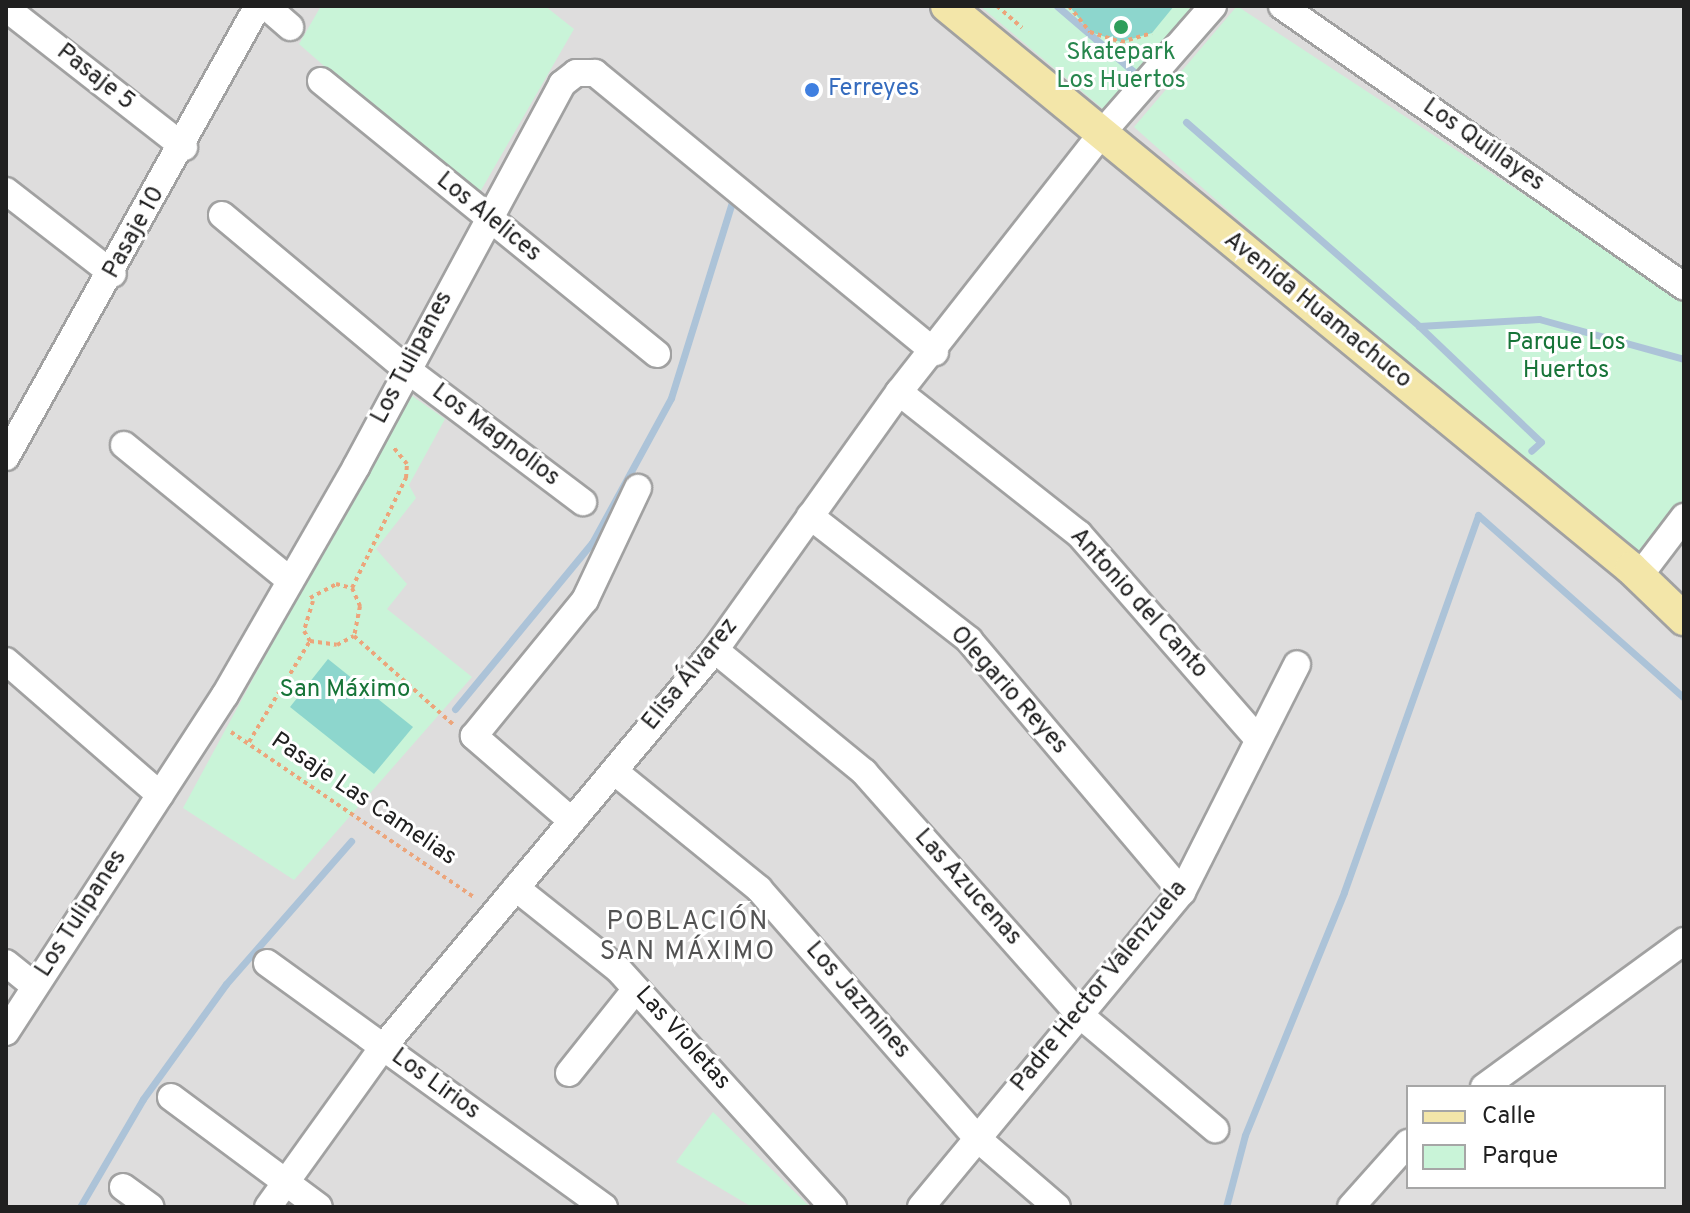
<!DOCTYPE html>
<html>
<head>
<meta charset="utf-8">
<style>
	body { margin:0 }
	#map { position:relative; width:1690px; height:1213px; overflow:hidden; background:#efefe7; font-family:Overpass,sans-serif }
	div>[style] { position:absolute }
	.residential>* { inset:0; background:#dedddd }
	.park>* { inset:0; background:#c9f4d8 }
	.pitch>* { inset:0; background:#8dd6cd }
	.stream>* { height:7px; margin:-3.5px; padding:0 3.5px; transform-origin:3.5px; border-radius:3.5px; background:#acc3d8 }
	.path>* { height:4px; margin-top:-2px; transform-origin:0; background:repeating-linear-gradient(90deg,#eca57b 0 4px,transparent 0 8px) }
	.roads { filter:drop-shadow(2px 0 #a1a1a1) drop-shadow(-2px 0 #a1a1a1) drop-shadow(0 2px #a1a1a1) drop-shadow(0 -2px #a1a1a1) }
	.minor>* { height:26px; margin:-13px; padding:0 13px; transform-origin:13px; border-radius:13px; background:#fff }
	.major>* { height:32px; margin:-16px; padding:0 16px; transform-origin:16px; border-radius:16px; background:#f3e6a9 }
	.dots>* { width:22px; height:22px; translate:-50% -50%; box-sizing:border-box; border:4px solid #fff; border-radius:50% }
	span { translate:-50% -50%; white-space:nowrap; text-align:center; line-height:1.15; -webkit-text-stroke:6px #fff; paint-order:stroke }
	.leisure-label { font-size:24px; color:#27864d }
	.street-label { font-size:24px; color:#202020 }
	.shop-label { font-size:24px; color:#366cbe }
	.left { translate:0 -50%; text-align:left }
	.park-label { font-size:24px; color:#177438 }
	.neighbourhood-label { font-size:26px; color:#535353; letter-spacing:2px }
	.frame { position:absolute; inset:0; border:8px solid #202020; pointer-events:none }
	.legend { position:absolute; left:1406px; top:1085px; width:260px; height:104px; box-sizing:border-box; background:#fff; border:2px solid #a6a6a6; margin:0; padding:10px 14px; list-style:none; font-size:24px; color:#202020 }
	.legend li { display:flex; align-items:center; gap:16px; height:40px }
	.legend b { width:40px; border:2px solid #a6a6a6 }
</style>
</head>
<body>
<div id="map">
	<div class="residential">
		<i style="clip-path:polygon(evenodd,6px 6px,1684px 6px,1684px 1207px,6px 1207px,6px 6px,1408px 1087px,1664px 1087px,1664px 1187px,1408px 1187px,1408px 1087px)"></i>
	</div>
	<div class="park">
		<i style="clip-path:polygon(321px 6px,545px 6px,574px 29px,476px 199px,299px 44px)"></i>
		<i style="clip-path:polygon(980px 6px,1205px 6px,1109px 114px)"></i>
		<i style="clip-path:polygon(1237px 6px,1684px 300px,1684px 500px,1631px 568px,1134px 127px)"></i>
		<i style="clip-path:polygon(408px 393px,445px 419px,409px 485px,416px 498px,376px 549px,407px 584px,387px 609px,472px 677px,294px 880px,183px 808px)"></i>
		<i style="clip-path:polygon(713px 1112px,810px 1207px,752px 1207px,676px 1162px)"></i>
	</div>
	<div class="pitch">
		<i style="clip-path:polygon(1069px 6px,1174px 6px,1152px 33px,1121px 42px,1090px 32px)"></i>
		<i style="clip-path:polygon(328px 659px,413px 727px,374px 774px,290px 707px)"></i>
	</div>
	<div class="stream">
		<i style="left:1057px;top:6px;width:111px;rotate:40.6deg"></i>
		<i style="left:1186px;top:122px;width:310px;rotate:41.2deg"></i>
		<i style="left:1419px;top:326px;width:168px;rotate:43.6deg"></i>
		<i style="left:1541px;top:442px;width:13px;rotate:138deg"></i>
		<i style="left:1419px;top:326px;width:120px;rotate:-3.3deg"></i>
		<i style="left:1539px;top:319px;width:150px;rotate:15.4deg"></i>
		<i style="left:455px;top:709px;width:215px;rotate:-50.5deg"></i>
		<i style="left:592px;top:543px;width:165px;rotate:-61.4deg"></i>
		<i style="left:671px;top:398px;width:212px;rotate:-72.7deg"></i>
		<i style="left:80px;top:1207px;width:125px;rotate:-59.7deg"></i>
		<i style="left:143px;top:1099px;width:142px;rotate:-54.2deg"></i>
		<i style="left:226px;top:984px;width:190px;rotate:-48.8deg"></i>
		<i style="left:1226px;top:1207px;width:74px;rotate:-75.2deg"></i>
		<i style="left:1245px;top:1135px;width:262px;rotate:-67.8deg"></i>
		<i style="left:1344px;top:892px;width:400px;rotate:-70.4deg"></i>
		<i style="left:1478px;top:515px;width:276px;rotate:41.6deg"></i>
	</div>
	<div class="path">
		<i style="left:997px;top:6px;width:33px;rotate:41deg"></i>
		<i style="left:1069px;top:6px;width:33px;rotate:51deg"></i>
		<i style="left:1090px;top:32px;width:33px;rotate:18deg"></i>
		<i style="left:1121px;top:42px;width:32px;rotate:-16deg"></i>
		<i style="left:352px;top:588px;width:123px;rotate:-63.9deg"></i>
		<i style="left:406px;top:478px;width:14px;rotate:-86deg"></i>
		<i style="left:407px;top:464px;width:21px;rotate:-129deg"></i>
		<i style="left:310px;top:598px;width:30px;rotate:-28deg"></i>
		<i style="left:336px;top:584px;width:16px;rotate:14deg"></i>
		<i style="left:352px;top:588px;width:20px;rotate:66deg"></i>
		<i style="left:360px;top:606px;width:31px;rotate:101deg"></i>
		<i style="left:354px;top:636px;width:134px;rotate:41.7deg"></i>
		<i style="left:313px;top:601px;width:31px;rotate:107deg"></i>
		<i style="left:304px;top:631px;width:12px;rotate:59deg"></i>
		<i style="left:310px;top:641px;width:27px;rotate:8deg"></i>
		<i style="left:337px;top:645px;width:19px;rotate:-28deg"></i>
		<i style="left:231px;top:732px;width:295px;rotate:34.2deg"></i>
		<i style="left:249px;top:742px;width:118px;rotate:-58.9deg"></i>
	</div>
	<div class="roads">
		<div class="minor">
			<i style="left:266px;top:6px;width:32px;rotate:41deg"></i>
			<i style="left:1282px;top:6px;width:490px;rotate:34.9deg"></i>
			<i style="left:6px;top:8px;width:226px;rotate:38deg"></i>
			<i style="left:321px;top:81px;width:433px;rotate:39.1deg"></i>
			<i style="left:6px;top:191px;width:135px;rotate:37.8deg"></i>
			<i style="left:222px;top:215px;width:239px;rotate:39.9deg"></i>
			<i style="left:405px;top:368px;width:223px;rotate:37deg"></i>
			<i style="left:899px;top:392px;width:229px;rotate:38.3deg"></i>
			<i style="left:1079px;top:534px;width:269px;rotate:48.9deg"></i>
			<i style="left:124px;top:445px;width:210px;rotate:39.2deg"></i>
			<i style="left:6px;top:457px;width:517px;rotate:-60.81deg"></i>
			<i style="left:810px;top:516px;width:202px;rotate:37.9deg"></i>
			<i style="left:969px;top:640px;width:330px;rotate:49.8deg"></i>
			<i style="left:1640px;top:575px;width:73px;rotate:-52.8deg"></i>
			<i style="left:715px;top:650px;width:193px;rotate:39.3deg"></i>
			<i style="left:864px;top:772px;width:325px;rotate:48.4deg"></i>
			<i style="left:1080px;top:1015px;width:177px;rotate:40.2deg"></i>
			<i style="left:6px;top:661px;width:204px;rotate:41deg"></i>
			<i style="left:614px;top:771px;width:187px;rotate:39.1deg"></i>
			<i style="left:759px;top:889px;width:332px;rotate:48.8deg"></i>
			<i style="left:978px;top:1139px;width:104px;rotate:40.7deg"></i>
			<i style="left:572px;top:821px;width:130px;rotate:-139.1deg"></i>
			<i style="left:474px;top:736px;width:176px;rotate:-50.8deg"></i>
			<i style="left:585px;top:600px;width:124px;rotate:-64.7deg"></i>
			<i style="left:516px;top:888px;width:130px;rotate:38.5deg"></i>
			<i style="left:618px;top:969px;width:321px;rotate:47.9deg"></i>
			<i style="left:6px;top:963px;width:36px;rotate:39deg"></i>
			<i style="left:267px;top:963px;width:416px;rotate:35.9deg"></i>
			<i style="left:6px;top:1032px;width:402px;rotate:-57deg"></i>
			<i style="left:225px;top:695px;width:263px;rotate:-60.1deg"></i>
			<i style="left:356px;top:467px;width:435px;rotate:-61.7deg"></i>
			<i style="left:562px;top:84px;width:18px;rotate:-38deg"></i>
			<i style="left:576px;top:73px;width:19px"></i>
			<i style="left:595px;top:73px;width:440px;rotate:39.4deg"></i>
			<i style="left:569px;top:1073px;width:107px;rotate:-51.4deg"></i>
			<i style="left:1484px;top:1087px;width:248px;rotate:-36.1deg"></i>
			<i style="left:171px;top:1097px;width:184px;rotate:36.6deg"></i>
			<i style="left:123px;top:1187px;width:34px;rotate:36deg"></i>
			<i style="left:268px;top:1207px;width:197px;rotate:-54.3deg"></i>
			<i style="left:383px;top:1047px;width:518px;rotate:-50.1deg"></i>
			<i style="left:715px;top:650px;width:317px;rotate:-54.5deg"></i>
			<i style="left:899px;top:392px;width:328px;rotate:-51.9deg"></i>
			<i style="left:1101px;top:134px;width:170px;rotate:-48.8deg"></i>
			<i style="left:921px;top:1207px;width:409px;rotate:-50.4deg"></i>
			<i style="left:1182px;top:892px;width:255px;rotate:-63.2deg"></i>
			<i style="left:1351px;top:1207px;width:86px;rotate:-48.3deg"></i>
		</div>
		<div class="major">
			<i style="left:947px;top:6px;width:885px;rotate:39.41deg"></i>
			<i style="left:1631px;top:568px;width:74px;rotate:43.9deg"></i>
		</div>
	</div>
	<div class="dots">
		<i style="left:1121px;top:27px;background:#2e9e5b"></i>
		<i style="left:812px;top:90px;background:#3f7fe0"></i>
	</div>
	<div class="leisure-label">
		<span style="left:1121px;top:68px">Skatepark<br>Los Huertos</span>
	</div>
	<div class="street-label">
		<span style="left:95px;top:78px;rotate:38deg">Pasaje 5</span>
		<span style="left:1483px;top:146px;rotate:35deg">Los Quillayes</span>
		<span style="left:488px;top:218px;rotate:39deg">Los Alelices</span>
		<span style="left:135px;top:233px;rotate:-61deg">Pasaje 10</span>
		<span style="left:1317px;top:311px;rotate:39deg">Avenida Huamachuco</span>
		<span style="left:413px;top:358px;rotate:-62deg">Los Tulipanes</span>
		<span style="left:495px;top:436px;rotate:37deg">Los Magnolios</span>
		<span style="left:1138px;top:604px;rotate:48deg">Antonio del Canto</span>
		<span style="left:691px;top:675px;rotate:-51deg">Elisa Álvarez</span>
		<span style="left:1008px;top:691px;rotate:48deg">Olegario Reyes</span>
		<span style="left:363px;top:800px;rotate:34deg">Pasaje Las Camelias</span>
		<span style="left:967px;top:888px;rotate:48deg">Las Azucenas</span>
		<span style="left:82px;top:914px;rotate:-57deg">Los Tulipanes</span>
		<span style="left:1100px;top:987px;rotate:-51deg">Padre Hector Valenzuela</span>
		<span style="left:857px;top:1001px;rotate:49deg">Los Jazmines</span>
		<span style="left:682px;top:1039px;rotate:48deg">Las Violetas</span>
		<span style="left:435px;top:1085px;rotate:36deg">Los Lirios</span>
	</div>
	<div class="shop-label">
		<span class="left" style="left:828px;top:90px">Ferreyes</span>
	</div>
	<div class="park-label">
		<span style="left:1566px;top:358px">Parque Los<br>Huertos</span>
		<span style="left:345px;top:691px">San Máximo</span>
	</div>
	<div class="neighbourhood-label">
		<span style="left:688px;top:938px">POBLACIÓN<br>SAN MÁXIMO</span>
	</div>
	<div class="frame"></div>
	<ul class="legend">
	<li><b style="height:10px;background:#f3e6a9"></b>Calle</li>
	<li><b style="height:22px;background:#c9f4d8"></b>Parque</li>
	</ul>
</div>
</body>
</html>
